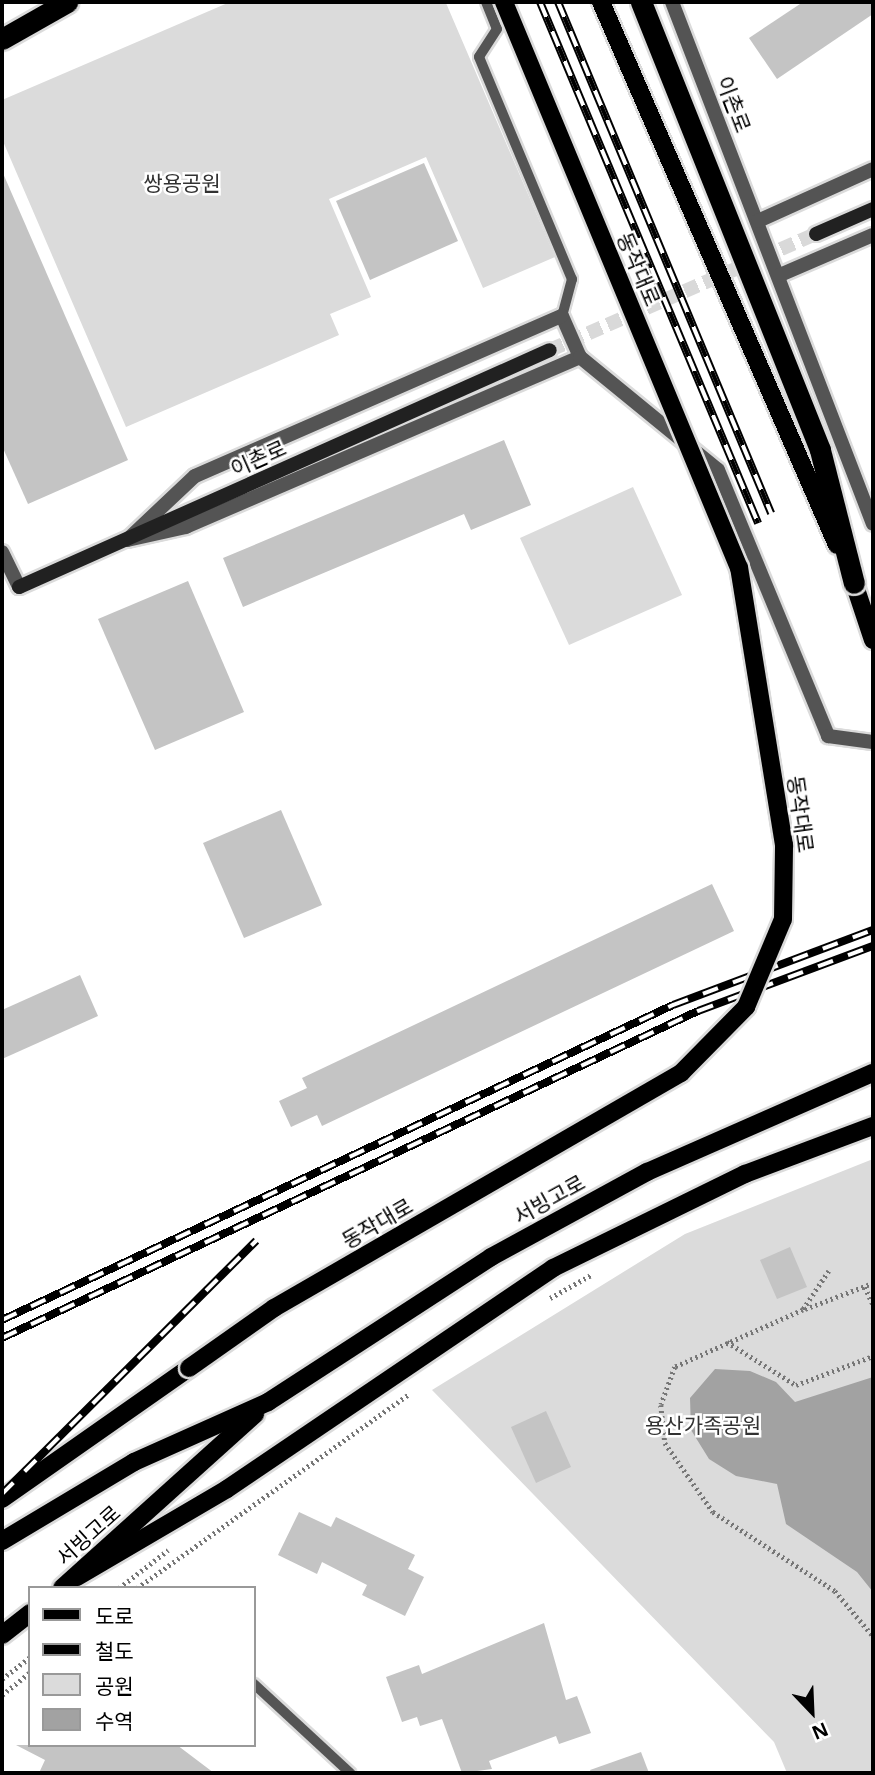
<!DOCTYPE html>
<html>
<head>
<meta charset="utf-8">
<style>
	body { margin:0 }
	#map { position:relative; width:875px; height:1775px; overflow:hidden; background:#fff; font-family:"Open Sans","Noto Sans KR",sans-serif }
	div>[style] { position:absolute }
	.green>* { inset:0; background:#dbdbdb }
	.water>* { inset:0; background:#a2a2a2 }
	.building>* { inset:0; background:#c4c4c4 }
	.secondary-tunnel>* { height:14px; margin-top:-7px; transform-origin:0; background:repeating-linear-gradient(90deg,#d9d9d9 0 14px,transparent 0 21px) }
	.path>* { height:4.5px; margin-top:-2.25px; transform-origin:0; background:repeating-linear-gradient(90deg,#767676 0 2px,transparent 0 5.5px) }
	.roads { filter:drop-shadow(2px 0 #dbdbdb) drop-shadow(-2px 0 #dbdbdb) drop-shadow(0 2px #dbdbdb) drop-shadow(0 -2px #dbdbdb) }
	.lane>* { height:10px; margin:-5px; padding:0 5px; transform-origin:5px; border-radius:5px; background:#545454 }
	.street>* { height:14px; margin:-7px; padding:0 7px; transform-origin:7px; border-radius:7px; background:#545454 }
	.secondary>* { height:14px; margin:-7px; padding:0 7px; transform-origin:7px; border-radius:7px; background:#212121 }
	.primary>* { height:18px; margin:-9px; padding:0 9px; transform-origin:9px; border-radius:9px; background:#000 }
	.highway>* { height:21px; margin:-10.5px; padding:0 10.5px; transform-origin:10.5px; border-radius:10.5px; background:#000 }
	.rail>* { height:8px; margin-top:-4px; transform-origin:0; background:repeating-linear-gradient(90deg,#fff 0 16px,#000 0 32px); box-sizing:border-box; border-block:2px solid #000 }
	.bridges { filter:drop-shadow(2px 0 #dbdbdb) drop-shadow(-2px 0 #dbdbdb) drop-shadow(0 2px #dbdbdb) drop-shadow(0 -2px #dbdbdb) }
	.primary-bridge>* { height:18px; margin:-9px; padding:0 9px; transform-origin:9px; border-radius:9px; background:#000 }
	.highway-bridge>* { height:21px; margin:-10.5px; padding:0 10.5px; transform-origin:10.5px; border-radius:10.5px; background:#000 }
	span { translate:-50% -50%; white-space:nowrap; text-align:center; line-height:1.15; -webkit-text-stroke:5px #fff; paint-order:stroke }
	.street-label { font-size:21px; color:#000 }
	.park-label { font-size:21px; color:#323232 }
	.frame { position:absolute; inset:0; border:4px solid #000; pointer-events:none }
	.legend { position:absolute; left:28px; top:1586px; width:228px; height:161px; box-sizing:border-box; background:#fff; border:2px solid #999; margin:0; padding:9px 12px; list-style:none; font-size:21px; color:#000 }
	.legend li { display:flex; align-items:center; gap:14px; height:35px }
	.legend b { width:35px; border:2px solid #999 }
	.north { position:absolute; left:777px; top:1677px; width:70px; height:70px; -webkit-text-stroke:5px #fff; paint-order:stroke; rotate:157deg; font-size:19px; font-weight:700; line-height:28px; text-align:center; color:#000 }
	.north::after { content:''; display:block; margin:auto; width:24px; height:32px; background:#000; clip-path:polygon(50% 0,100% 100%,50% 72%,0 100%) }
</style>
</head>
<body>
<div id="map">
	<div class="green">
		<i style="clip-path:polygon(230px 2px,446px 3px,555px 257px,483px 288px,426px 157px,329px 199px,371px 297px,330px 314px,339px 335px,126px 427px,2px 139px,2px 100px)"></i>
		<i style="clip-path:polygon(633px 487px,682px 595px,569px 645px,520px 538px)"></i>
		<i style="clip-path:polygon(873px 1159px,873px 1773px,787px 1773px,774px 1742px,432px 1390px,685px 1234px)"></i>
	</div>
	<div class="water">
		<i style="clip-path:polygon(715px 1369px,750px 1371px,776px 1382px,795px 1402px,873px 1377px,873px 1592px,857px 1572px,786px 1524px,777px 1484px,736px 1476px,709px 1459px,691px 1430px,690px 1398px)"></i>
	</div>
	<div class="building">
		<i style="clip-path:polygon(803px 2px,873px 2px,873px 14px,777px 79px,749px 38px)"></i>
		<i style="clip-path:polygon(424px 163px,458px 241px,370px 280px,336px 201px)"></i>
		<i style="clip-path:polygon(2px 171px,128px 460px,28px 504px,2px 446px)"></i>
		<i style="clip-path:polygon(504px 440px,531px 505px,471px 530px,464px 514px,243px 607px,223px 558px)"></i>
		<i style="clip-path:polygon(188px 581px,244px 712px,155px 750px,98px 619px)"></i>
		<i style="clip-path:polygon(281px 810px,322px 905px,244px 938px,203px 843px)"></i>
		<i style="clip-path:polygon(712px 884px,734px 931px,322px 1126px,317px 1115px,291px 1127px,279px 1101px,307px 1088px,302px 1078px)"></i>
		<i style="clip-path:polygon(80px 975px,98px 1016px,2px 1059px,2px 1010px)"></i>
		<i style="clip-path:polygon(790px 1247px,807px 1287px,777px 1299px,760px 1260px)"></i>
		<i style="clip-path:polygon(546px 1411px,571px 1467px,536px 1483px,511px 1427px)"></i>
		<i style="clip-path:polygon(299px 1512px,331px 1527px,336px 1517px,415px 1555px,408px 1569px,424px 1577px,405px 1616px,362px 1595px,367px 1585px,322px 1562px,317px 1574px,278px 1555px)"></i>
		<i style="clip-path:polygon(544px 1623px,566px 1700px,577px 1696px,591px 1733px,559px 1744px,556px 1736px,489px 1761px,492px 1769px,462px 1773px,442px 1719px,420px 1726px,417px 1717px,402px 1722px,386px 1677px,419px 1665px,422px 1674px)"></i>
		<i style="clip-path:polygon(16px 1745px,177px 1745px,214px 1773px,39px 1773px,45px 1760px)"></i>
		<i style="clip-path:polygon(641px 1752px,649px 1773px,591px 1773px,590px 1770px)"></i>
	</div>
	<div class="secondary-tunnel">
		<i style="left:550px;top:350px;width:290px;rotate:-23.6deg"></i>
	</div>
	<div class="path">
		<i style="left:829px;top:1271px;width:47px;rotate:123.7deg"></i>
		<i style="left:803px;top:1310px;width:140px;rotate:156deg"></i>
		<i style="left:675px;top:1367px;width:40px;rotate:110.2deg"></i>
		<i style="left:661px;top:1405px;width:38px;rotate:84deg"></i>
		<i style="left:665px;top:1443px;width:84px;rotate:55.2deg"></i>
		<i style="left:713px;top:1512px;width:145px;rotate:32.9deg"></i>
		<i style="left:835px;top:1591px;width:59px;rotate:49.8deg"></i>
		<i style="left:865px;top:1287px;width:19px;rotate:65deg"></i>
		<i style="left:550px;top:1298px;width:47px;rotate:-29.3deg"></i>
		<i style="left:805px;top:1309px;width:73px;rotate:-20.9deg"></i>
		<i style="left:727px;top:1342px;width:81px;rotate:31.9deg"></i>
		<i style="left:796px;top:1385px;width:82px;rotate:-20.6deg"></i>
		<i style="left:119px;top:1588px;width:62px;rotate:-37.8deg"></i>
		<i style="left:137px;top:1588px;width:335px;rotate:-35.5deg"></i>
		<i style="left:2px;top:1679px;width:36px;rotate:-38deg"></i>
		<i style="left:2px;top:1695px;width:36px;rotate:-39deg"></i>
	</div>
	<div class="roads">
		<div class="lane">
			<i style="left:486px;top:2px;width:29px;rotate:68deg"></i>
			<i style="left:497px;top:29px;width:33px;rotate:123deg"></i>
			<i style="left:479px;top:57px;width:241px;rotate:67.3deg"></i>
			<i style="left:572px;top:279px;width:38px;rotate:105deg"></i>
			<i style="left:254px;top:1684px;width:131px;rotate:42.8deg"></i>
		</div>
		<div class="street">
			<i style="left:672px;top:2px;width:559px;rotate:68.94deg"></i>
			<i style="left:758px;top:221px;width:126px;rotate:-24.3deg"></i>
			<i style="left:780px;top:275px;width:101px;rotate:-23.3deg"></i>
			<i style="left:562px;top:316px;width:45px;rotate:66.3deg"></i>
			<i style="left:580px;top:357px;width:429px;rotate:156.7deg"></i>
			<i style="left:186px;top:527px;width:60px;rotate:167.6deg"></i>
			<i style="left:127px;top:540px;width:93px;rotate:-43.3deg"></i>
			<i style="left:195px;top:476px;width:400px;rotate:-23.6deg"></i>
			<i style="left:580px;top:357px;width:178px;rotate:39.3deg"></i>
			<i style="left:718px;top:470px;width:288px;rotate:67.5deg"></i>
			<i style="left:828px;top:736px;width:45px;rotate:7.6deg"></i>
			<i style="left:2px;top:552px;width:39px;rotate:64deg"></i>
		</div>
		<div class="secondary">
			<i style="left:816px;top:234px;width:62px;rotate:-23.7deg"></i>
			<i style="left:19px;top:587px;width:581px;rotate:-24.05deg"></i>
		</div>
		<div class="primary">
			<i style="left:854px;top:583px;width:60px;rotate:71.6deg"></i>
			<i style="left:2px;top:1499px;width:228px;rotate:-35deg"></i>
			<i style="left:2px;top:1541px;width:154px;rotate:-30.9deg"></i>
			<i style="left:134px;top:1462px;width:147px;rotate:-24.1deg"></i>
			<i style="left:268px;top:1402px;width:266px;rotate:-33deg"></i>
			<i style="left:491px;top:1257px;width:178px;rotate:-28.6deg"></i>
			<i style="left:647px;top:1172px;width:247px;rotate:-23.7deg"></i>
			<i style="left:77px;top:1577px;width:174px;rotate:-30.4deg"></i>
			<i style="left:227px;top:1489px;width:394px;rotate:-34.1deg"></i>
			<i style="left:553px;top:1268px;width:214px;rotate:-26.1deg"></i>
			<i style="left:745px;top:1174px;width:137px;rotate:-20.6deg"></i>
			<i style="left:62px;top:1588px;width:260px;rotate:-42deg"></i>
			<i style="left:2px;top:1635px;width:36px;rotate:-38deg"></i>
		</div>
		<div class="highway">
			<i style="left:2px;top:39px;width:75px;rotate:-29.6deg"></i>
		</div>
	</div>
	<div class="rail">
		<i style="left:540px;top:2px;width:565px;rotate:67.29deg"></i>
		<i style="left:558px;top:2px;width:554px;rotate:67.37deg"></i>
		<i style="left:2px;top:1320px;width:741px;rotate:-25.15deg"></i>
		<i style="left:673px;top:1005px;width:214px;rotate:-20.6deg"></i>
		<i style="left:2px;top:1338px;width:769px;rotate:-25.17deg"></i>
		<i style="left:698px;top:1011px;width:187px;rotate:-20.4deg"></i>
		<i style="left:2px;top:1494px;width:359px;rotate:-44.9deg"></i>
	</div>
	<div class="bridges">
		<div class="primary-bridge">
			<i style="left:601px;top:2px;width:592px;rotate:66.51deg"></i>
			<i style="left:189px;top:1368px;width:104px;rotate:-35.2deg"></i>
			<i style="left:274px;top:1308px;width:470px;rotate:-30deg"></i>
			<i style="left:681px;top:1073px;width:93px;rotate:-45.4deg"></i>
			<i style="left:746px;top:1007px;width:95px;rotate:-67.2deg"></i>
			<i style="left:783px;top:919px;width:74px;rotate:-89.2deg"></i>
			<i style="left:784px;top:845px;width:281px;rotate:-99.2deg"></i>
			<i style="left:739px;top:568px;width:613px;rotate:-112.55deg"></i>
		</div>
		<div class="highway-bridge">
			<i style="left:641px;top:2px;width:482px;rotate:68.2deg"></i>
			<i style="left:820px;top:450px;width:137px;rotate:75.7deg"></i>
		</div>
	</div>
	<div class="street-label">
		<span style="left:734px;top:104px;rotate:69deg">이촌로</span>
		<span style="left:639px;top:269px;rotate:67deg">동작대로</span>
		<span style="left:258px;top:458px;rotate:-24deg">이촌로</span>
		<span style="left:801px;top:814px;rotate:82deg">동작대로</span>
		<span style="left:549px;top:1199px;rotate:-29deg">서빙고로</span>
		<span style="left:377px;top:1223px;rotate:-30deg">동작대로</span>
		<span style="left:88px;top:1535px;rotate:-42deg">서빙고로</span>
	</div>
	<div class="park-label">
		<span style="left:182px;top:183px">쌍용공원</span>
		<span style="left:703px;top:1425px">용산가족공원</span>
	</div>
	<div class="frame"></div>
	<ul class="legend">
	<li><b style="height:9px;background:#000"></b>도로</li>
	<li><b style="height:9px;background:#000"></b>철도</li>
	<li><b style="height:19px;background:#dbdbdb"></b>공원</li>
	<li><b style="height:19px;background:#a2a2a2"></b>수역</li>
	</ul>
	<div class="north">N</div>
</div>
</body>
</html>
